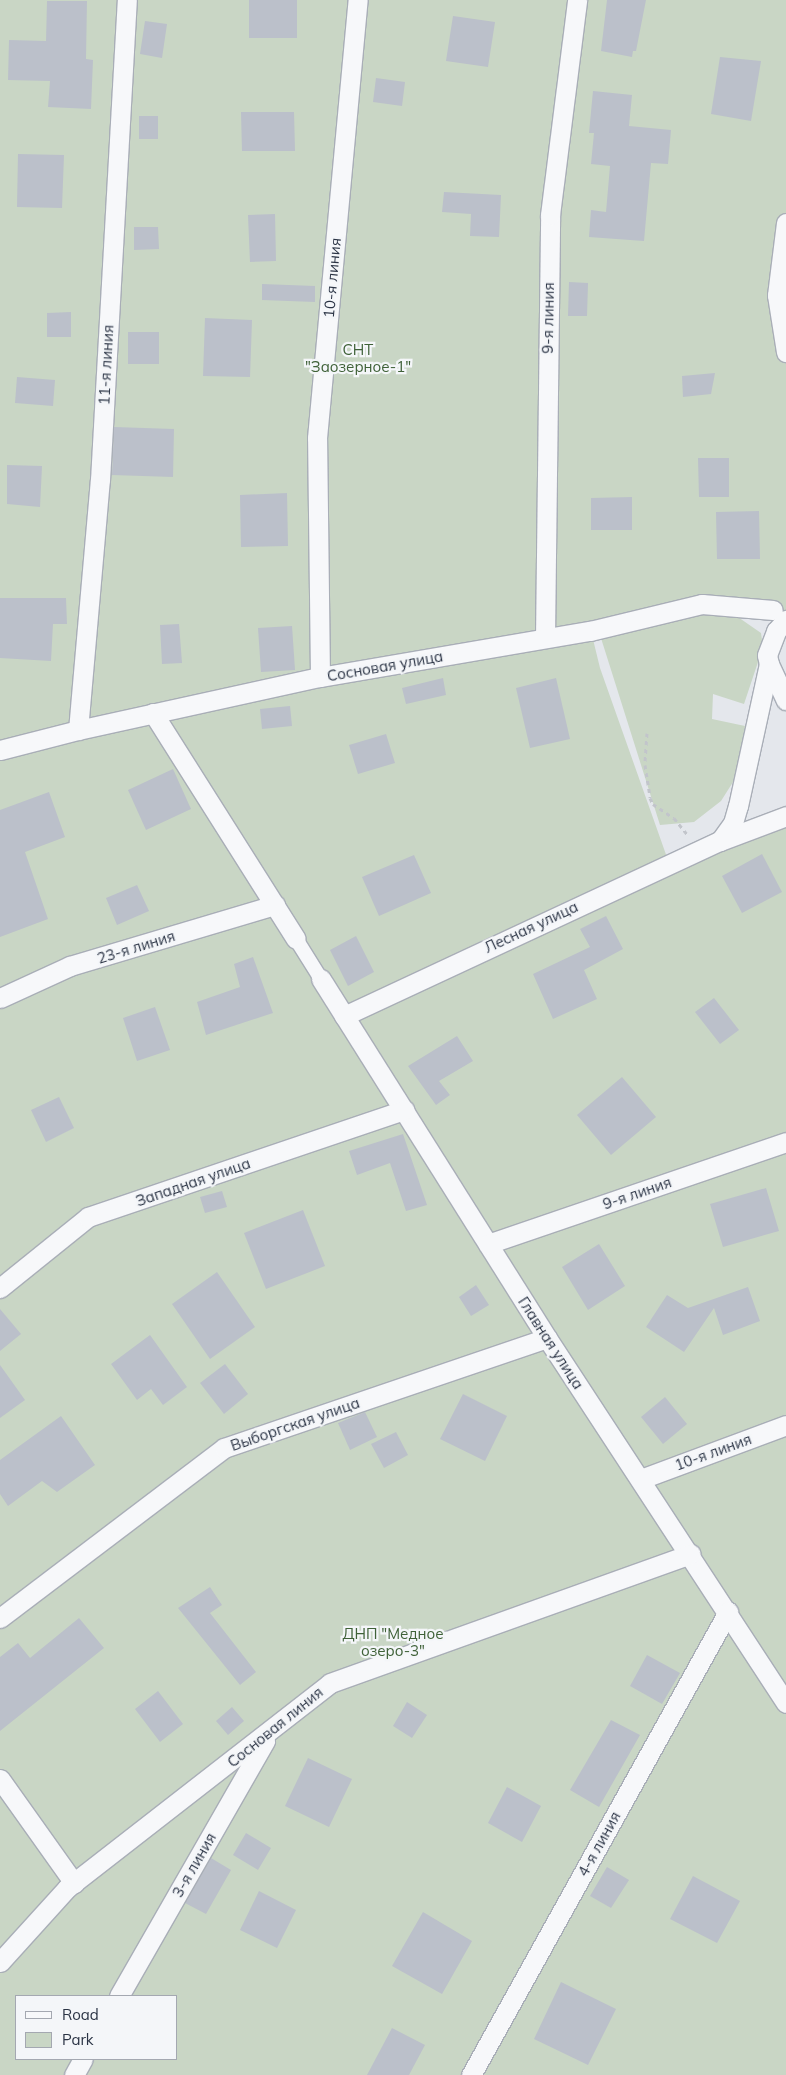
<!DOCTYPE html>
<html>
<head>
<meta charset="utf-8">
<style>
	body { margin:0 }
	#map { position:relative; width:786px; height:2075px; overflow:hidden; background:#e4e7ec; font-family:Mulish,sans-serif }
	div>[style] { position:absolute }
	.green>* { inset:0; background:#c9d6c5 }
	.building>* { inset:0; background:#bbc0ca }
	.path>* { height:3px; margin-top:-1.5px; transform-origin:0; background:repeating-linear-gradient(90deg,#c2c5cb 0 4px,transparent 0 8px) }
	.roads { filter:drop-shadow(1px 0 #a9aeb7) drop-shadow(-1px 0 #a9aeb7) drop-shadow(0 1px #a9aeb7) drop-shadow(0 -1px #a9aeb7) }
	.pedestrian>* { height:14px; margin:-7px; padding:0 7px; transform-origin:7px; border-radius:7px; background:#f7f8fa }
	.minor>* { height:19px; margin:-9.5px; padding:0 9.5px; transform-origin:9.5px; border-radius:9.5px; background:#f7f8fa }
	span { translate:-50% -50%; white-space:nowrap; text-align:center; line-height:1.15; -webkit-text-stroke:4.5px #f4f6f9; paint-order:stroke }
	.street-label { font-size:15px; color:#2b3445 }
	.park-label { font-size:15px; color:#3f6138 }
	.legend { position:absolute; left:15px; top:1995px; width:162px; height:65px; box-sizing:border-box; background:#f4f6f9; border:1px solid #a4a8b1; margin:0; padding:6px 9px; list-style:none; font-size:15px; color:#2b3445 }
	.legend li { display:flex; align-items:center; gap:10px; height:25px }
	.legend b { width:25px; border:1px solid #a4a8b1 }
</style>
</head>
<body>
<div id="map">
	<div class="green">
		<i style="clip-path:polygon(evenodd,0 0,786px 0,786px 611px,702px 604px,591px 631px,600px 668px,669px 863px,786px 816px,786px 2075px,0 2075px,0 0,16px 1996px,176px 1996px,176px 2059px,16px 2059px,16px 1996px)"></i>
		<i style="clip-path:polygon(687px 613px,735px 615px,761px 633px,763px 647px,744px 704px,713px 694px,712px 719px,745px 726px,740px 771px,721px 801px,694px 822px,660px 825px,600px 635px)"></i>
	</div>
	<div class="building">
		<i style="clip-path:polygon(249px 0,297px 0,297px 38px,249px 38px)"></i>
		<i style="clip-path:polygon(607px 0,646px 0,636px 51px,633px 51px,632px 57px,601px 51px)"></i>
		<i style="clip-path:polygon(47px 1px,87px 1px,86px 59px,93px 60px,91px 109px,48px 107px,50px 81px,8px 80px,9px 40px,46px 41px)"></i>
		<i style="clip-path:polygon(453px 16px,495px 22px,488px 67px,446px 61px)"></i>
		<i style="clip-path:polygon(145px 21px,167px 24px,162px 58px,140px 54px)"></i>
		<i style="clip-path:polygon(720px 57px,761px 61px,751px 121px,711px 114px)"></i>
		<i style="clip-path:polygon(376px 78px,405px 82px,402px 106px,373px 102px)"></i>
		<i style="clip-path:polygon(593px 91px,632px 95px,629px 126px,671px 130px,668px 164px,651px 163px,644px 241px,589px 237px,591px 210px,606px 212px,610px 166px,591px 164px,594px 133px,589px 133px)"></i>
		<i style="clip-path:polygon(241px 112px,294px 112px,295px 151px,242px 151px)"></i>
		<i style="clip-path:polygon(139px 116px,158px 116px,158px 139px,139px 139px)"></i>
		<i style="clip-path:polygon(18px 154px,64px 155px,62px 208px,17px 207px)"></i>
		<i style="clip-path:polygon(444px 192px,501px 195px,499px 237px,470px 236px,471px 214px,442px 212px)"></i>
		<i style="clip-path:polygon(275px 214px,276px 261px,250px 262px,248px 215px)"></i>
		<i style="clip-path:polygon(134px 227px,158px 227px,159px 249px,134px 250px)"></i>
		<i style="clip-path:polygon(569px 282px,588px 283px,587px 316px,568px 316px)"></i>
		<i style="clip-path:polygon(262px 284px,315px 286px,315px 302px,262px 300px)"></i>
		<i style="clip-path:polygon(71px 312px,71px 337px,47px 337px,47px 313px)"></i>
		<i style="clip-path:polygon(205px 318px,252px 320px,250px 377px,203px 376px)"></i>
		<i style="clip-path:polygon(128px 332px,159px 332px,159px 364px,128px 364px)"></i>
		<i style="clip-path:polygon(715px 373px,711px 394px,683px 397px,682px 376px)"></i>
		<i style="clip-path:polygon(17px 377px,55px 380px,53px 406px,15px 403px)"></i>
		<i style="clip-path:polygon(114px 427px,174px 429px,173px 477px,112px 475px)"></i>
		<i style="clip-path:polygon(698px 458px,729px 458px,729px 497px,699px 497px)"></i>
		<i style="clip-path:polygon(7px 465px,42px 466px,40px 507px,7px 504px)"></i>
		<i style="clip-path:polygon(287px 493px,288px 546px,241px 547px,240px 495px)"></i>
		<i style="clip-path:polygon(632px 497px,632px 530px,591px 530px,591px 498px)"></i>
		<i style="clip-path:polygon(759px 511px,760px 559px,717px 559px,716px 512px)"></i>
		<i style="clip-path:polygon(0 598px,66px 598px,67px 624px,53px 624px,51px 661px,0 658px)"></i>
		<i style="clip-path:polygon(179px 624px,182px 663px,162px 664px,160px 625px)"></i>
		<i style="clip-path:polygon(292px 626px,295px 670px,261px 672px,258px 628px)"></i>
		<i style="clip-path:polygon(443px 678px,446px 695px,406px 704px,402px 688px)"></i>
		<i style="clip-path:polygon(556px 678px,570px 739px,530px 748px,516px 688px)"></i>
		<i style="clip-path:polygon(290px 706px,292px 726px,262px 729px,260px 709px)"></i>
		<i style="clip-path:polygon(386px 734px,395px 763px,358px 774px,349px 745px)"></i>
		<i style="clip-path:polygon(173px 769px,191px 809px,146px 830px,128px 790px)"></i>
		<i style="clip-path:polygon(49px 792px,65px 837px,25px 852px,48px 919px,0 937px,0 810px)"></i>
		<i style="clip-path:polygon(762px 854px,782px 892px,742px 913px,722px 876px)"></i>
		<i style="clip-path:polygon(414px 855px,431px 893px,379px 916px,362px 877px)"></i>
		<i style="clip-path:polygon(137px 885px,149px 911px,117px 925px,106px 898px)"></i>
		<i style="clip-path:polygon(606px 916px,623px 949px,584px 970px,597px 999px,553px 1019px,533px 974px,590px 947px,580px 929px)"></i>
		<i style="clip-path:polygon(356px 936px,374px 972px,348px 986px,330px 950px)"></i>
		<i style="clip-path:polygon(253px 957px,273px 1013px,206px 1035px,197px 1002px,240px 987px,234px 964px)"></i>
		<i style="clip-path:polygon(714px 998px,739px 1030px,720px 1044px,695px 1012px)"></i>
		<i style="clip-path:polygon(155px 1007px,170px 1050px,137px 1061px,123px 1018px)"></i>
		<i style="clip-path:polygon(457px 1036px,473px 1061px,439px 1081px,450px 1095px,436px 1105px,408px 1066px)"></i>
		<i style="clip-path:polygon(622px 1077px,656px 1117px,611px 1155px,577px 1115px)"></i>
		<i style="clip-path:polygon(59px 1097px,74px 1128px,46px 1142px,31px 1110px)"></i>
		<i style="clip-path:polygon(403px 1134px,427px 1205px,406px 1211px,390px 1163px,357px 1175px,349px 1151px)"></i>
		<i style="clip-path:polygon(766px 1188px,779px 1231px,723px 1247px,710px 1204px)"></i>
		<i style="clip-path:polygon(222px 1191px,227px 1207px,205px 1213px,200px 1197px)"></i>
		<i style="clip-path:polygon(303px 1210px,325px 1266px,266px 1289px,244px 1233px)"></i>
		<i style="clip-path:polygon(599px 1244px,625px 1286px,588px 1310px,562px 1267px)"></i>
		<i style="clip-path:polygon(217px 1272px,255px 1327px,210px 1359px,172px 1304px)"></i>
		<i style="clip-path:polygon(476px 1285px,489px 1305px,471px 1316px,459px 1297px)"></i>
		<i style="clip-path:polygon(748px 1287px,760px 1321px,723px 1335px,714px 1308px,684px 1352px,646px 1327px,667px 1295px,688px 1308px)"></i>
		<i style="clip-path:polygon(0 1309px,21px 1334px,0 1351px)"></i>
		<i style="clip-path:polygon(150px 1335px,187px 1387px,163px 1405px,151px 1389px,137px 1400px,111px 1364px)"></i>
		<i style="clip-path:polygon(225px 1364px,248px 1394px,224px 1414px,200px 1383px)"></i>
		<i style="clip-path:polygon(0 1365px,25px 1400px,0 1418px)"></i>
		<i style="clip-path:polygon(463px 1394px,507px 1416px,485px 1461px,440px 1439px)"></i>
		<i style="clip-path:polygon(665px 1397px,687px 1424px,663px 1444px,641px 1417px)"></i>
		<i style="clip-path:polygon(365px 1412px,377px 1437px,350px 1450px,338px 1423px)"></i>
		<i style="clip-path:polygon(61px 1416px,95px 1465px,57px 1492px,42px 1481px,8px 1506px,0 1494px,0 1460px)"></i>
		<i style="clip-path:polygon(396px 1432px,408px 1455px,384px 1468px,371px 1444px)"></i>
		<i style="clip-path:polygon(210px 1587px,222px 1605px,210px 1613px,256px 1672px,240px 1685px,178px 1608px)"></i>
		<i style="clip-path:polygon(79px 1618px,104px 1648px,0 1731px,0 1657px,18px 1643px,30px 1658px)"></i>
		<i style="clip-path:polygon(647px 1655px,680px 1673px,662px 1704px,630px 1686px)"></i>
		<i style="clip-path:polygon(158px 1691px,183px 1724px,160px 1742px,135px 1709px)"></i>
		<i style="clip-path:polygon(407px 1702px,427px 1715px,412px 1738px,393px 1726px)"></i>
		<i style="clip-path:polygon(232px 1707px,244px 1721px,228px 1735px,216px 1721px)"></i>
		<i style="clip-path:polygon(611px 1720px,640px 1735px,599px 1807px,570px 1790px)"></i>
		<i style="clip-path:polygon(308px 1758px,352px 1779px,329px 1827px,285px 1806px)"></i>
		<i style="clip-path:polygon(507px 1787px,541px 1806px,522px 1842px,488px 1823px)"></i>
		<i style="clip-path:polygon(246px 1833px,271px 1848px,258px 1870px,233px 1855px)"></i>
		<i style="clip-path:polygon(211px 1858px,231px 1870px,206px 1914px,185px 1903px)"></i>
		<i style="clip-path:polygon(607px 1867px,629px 1880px,611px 1908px,590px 1896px)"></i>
		<i style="clip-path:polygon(693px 1876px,740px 1901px,717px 1943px,670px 1919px)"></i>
		<i style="clip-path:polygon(259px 1891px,296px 1910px,277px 1948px,240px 1930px)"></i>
		<i style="clip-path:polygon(423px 1912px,472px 1941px,442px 1994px,392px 1966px)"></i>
		<i style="clip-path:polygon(561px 1982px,616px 2009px,588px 2065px,534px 2039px)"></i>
		<i style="clip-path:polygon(392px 2028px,425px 2045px,409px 2075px,367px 2075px)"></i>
	</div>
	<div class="path">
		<i style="left:647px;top:733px;width:32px;rotate:94deg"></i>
		<i style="left:645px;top:765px;width:33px;rotate:81deg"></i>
		<i style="left:650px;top:798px;width:7px;rotate:63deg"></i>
		<i style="left:653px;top:804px;width:25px;rotate:34deg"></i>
		<i style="left:674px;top:818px;width:22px;rotate:51deg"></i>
	</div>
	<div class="roads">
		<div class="pedestrian">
			<i style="left:296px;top:939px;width:47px;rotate:58deg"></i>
		</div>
		<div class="minor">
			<i style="left:786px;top:223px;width:73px;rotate:97.1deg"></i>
			<i style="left:777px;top:295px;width:58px;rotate:81deg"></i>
			<i style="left:545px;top:638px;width:423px;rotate:-89.3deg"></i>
			<i style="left:550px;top:215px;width:217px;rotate:-82.8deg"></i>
			<i style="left:769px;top:664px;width:40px;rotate:65deg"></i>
			<i style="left:320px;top:677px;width:239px;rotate:-90.7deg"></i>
			<i style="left:317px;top:438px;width:440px;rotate:-84.7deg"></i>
			<i style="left:153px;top:713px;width:267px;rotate:57.7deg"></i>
			<i style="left:78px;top:730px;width:251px;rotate:-85deg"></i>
			<i style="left:100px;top:480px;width:481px;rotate:-86.8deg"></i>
			<i style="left:0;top:750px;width:81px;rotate:-14.4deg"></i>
			<i style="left:78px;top:730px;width:248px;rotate:-12.4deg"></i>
			<i style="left:320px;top:677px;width:274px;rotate:-9.7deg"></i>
			<i style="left:590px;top:631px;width:115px;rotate:-13.6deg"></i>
			<i style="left:702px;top:604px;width:71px;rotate:4.8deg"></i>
			<i style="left:720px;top:841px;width:71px;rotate:-20.7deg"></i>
			<i style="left:321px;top:979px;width:424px;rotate:57.8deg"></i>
			<i style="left:547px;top:1338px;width:436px;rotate:56.8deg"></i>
			<i style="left:0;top:998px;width:77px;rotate:-24.6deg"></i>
			<i style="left:70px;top:966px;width:214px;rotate:-16.6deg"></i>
			<i style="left:344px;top:1016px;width:415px;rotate:-25deg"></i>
			<i style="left:720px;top:841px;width:22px;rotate:-54deg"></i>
			<i style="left:733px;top:823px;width:18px;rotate:-74deg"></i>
			<i style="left:738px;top:806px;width:145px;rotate:-77.7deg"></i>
			<i style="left:769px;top:664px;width:9px;rotate:-103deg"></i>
			<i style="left:767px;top:655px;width:26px;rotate:-69deg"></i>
			<i style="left:776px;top:631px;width:15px;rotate:-48deg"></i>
			<i style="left:488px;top:1244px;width:315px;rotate:-18.9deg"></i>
			<i style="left:0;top:1288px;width:113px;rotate:-38.9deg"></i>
			<i style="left:88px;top:1217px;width:334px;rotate:-18.7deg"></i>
			<i style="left:641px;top:1479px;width:155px;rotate:-20.4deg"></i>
			<i style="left:0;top:1618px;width:281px;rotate:-37.2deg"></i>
			<i style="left:224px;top:1448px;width:341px;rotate:-18.8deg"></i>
			<i style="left:0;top:1779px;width:128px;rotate:54.6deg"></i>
			<i style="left:0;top:1962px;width:100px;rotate:-47.8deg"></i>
			<i style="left:67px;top:1888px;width:333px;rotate:-37.9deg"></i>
			<i style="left:330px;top:1683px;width:383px;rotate:-19.7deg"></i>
			<i style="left:119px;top:1996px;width:294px;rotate:-60.2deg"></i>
			<i style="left:74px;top:2075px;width:18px;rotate:-61deg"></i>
			<i style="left:471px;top:2075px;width:530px;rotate:-60.97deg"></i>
		</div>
	</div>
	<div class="street-label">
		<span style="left:332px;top:278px;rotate:-85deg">10-я линия</span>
		<span style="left:548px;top:318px;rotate:-89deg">9-я линия</span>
		<span style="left:106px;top:365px;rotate:-87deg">11-я линия</span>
		<span style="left:385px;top:666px;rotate:-10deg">Сосновая улица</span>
		<span style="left:531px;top:927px;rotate:-25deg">Лесная улица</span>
		<span style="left:136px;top:947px;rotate:-17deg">23-я линия</span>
		<span style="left:193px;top:1182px;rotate:-19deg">Западная улица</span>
		<span style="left:637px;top:1193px;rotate:-19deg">9-я линия</span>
		<span style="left:551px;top:1343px;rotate:57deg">Главная улица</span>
		<span style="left:295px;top:1424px;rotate:-19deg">Выборгская улица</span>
		<span style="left:713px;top:1452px;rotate:-20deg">10-я линия</span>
		<span style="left:275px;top:1727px;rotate:-39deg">Сосновая линия</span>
		<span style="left:599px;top:1844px;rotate:-61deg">4-я линия</span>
		<span style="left:194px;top:1865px;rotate:-60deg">3-я линия</span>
	</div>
	<div class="park-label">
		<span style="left:358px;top:358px">СНТ<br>"Заозерное-1"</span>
		<span style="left:393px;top:1642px">ДНП "Медное<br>озеро-3"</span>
	</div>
	<ul class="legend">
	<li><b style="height:6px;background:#f7f8fa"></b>Road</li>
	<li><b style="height:14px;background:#c9d6c5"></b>Park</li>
	</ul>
</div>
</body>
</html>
